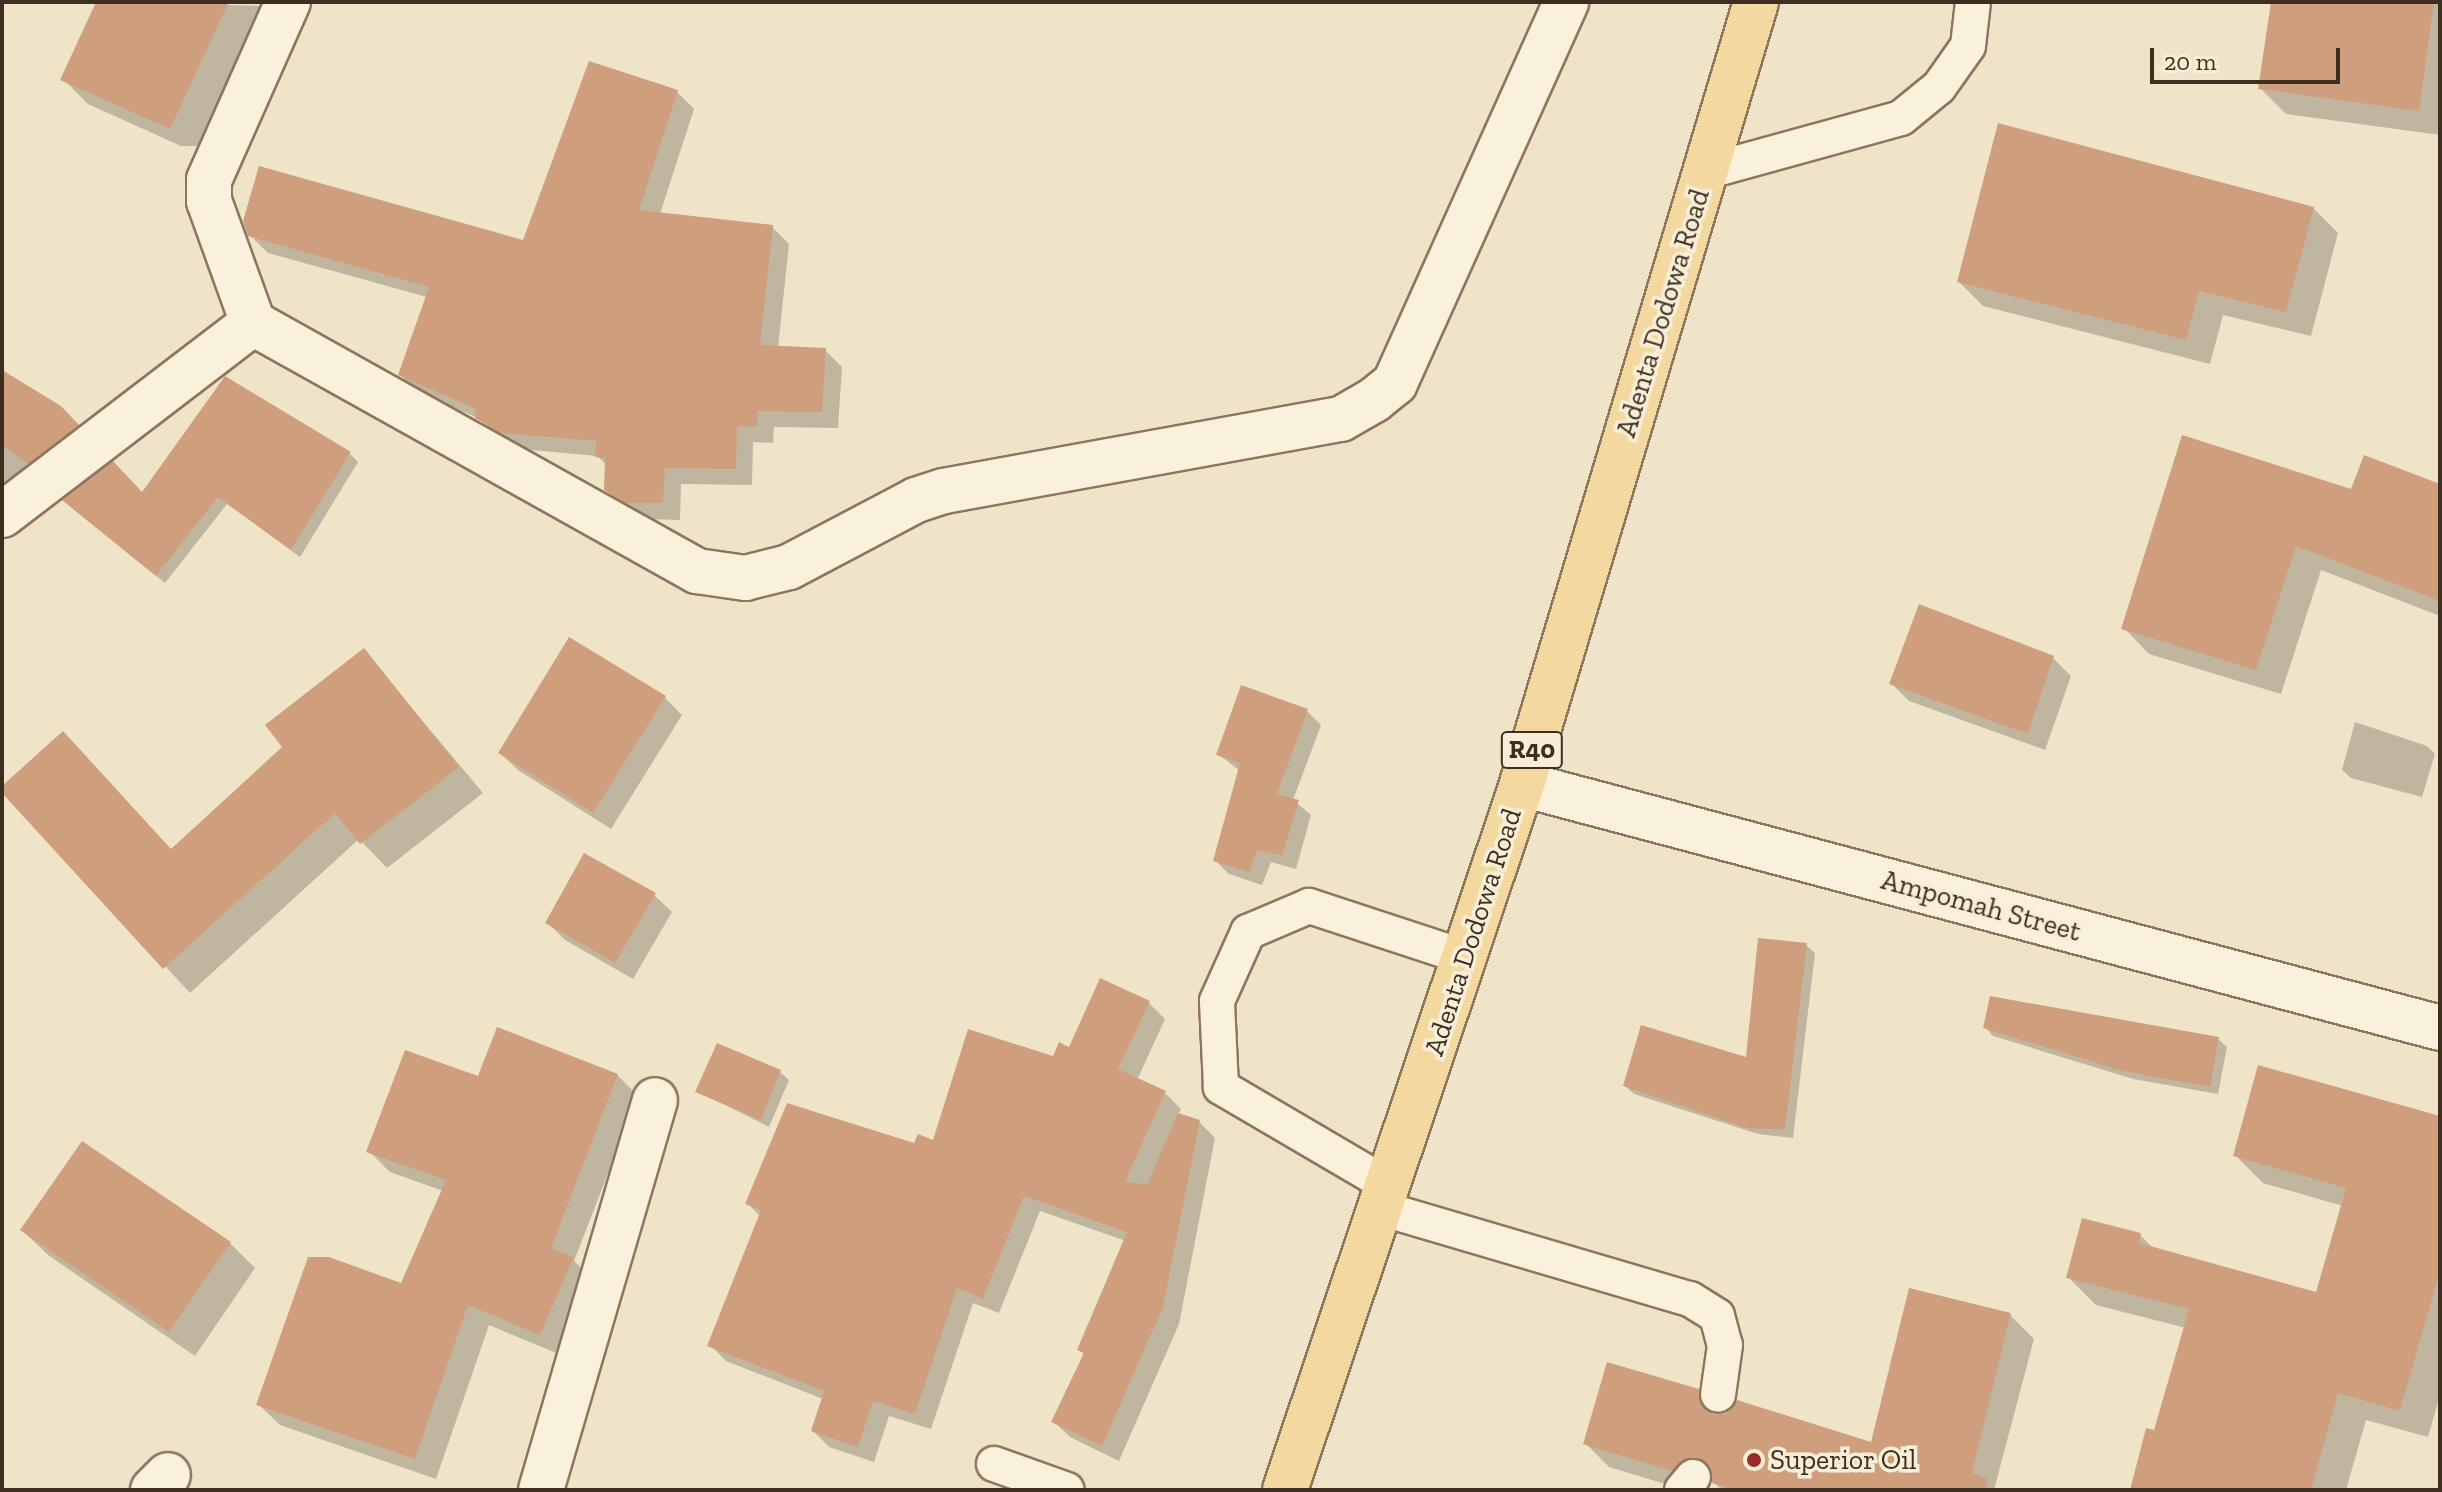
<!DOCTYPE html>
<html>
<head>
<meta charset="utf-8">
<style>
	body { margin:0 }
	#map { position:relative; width:2442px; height:1492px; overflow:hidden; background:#f0e4c8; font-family:"Zilla Slab",serif }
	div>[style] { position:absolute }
	.shadow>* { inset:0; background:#0003 }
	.building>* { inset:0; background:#cf9f7d }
	.roads { filter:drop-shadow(2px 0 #8d765c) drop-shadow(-2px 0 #8d765c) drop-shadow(0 2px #8d765c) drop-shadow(0 -2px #8d765c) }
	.lane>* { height:34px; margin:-17px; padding:0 17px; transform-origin:17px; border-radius:17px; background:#faf1dc }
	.street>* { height:44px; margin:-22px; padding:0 22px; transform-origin:22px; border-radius:22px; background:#faf1dc }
	.primary>* { height:44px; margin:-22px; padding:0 22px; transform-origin:22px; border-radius:22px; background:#f3d9a0 }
	.dots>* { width:22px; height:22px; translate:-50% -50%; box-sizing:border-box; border:4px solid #f7eed8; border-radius:50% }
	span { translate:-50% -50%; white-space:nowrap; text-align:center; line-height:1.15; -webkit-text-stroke:7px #f7eed8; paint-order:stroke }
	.shield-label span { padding:2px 6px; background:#f7eed8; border:2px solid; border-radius:6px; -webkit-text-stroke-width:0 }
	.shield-label { font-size:26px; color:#3d2e20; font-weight:700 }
	.street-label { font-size:28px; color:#3d2e20 }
	.poi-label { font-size:28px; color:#3d2e20 }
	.left { translate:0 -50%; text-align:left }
	.frame { position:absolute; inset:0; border:4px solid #3d2e20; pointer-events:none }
	.scale { position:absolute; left:2150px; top:48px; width:190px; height:36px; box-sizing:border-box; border:4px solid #3d2e20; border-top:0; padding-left:10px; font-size:24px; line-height:28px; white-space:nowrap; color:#3d2e20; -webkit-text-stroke:6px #f7eed8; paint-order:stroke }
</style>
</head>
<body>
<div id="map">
	<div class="shadow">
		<i style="clip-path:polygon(98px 2px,264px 6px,199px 146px,181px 146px,88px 104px,63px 79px)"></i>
		<i style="clip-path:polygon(2273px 2px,2440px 2px,2440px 135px,2286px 114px,2260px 88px)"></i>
		<i style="clip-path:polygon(677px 92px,694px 109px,660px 214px,772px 227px,789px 244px,778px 348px,825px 350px,842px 367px,838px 428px,774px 427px,773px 443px,753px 442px,752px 485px,681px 484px,680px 520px,645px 519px,623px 507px,606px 490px,607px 465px,597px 456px,520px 449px,476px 417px,417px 392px,400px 375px,427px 297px,268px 253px,250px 235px,524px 243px)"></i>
		<i style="clip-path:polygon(2313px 208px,2338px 233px,2311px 336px,2223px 315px,2210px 364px,1983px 306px,1959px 282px)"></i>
		<i style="clip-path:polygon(2px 373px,60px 408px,100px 449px,2px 509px)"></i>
		<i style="clip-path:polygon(350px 454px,358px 462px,300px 557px,227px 504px,165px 583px,73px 509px)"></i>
		<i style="clip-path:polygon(2440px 486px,2440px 616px,2321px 570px,2281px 694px,2149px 654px,2124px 628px,2352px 491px)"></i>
		<i style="clip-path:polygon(1920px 607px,2053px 658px,2071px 676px,2045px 750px,1909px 701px,1891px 683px)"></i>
		<i style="clip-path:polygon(570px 639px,665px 698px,682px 715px,611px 829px,518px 770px,500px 753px)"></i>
		<i style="clip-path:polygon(363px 650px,483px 793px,387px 868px,359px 839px,190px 993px,2px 790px,172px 851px,285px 747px)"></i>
		<i style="clip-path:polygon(1307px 711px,1321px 725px,1293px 800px,1311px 815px,1296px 869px,1271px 862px,1262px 885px,1229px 874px,1216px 861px,1240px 771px,1218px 754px)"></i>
		<i style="clip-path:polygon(2355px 722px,2427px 746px,2435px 754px,2422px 797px,2351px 778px,2342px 770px)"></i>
		<i style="clip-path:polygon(654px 895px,672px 912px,633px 979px,565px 940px,547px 922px)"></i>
		<i style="clip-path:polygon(1806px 945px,1815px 953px,1793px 1138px,1758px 1134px,1634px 1094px,1625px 1086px,1748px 1060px)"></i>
		<i style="clip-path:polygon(1101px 981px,1149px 1003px,1165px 1019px,1137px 1080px,1165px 1093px,1181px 1109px,1178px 1115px,1199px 1122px,1215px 1138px,1179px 1324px,1119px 1461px,1070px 1437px,1053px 1421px,1085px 1355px,1079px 1350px,1126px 1241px,1040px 1211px,999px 1313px,973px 1303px,931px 1429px,889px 1416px,874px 1462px,829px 1447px,813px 1431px,823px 1399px,726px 1361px,710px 1345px,761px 1217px,747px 1203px,934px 1142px,1070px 1050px)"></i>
		<i style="clip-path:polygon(1985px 1027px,2218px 1039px,2227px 1047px,2218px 1094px,2133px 1079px,1993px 1036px)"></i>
		<i style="clip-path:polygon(780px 1072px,789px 1080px,769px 1127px,697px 1091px)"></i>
		<i style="clip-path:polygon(617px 1075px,638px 1096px,574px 1261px,594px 1280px,561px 1355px,489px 1325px,436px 1479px,280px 1425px,258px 1404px,402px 1285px,443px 1191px,390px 1172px,369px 1151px,479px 1079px)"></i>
		<i style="clip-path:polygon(2440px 1118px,2440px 1395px,2428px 1437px,2366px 1420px,2346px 1490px,2132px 1490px,2156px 1433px,2186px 1328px,2096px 1305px,2068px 1277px,2140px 1235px,2155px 1250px,2317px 1294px,2343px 1206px,2263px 1183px,2235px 1155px)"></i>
		<i style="clip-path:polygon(22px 1230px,230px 1243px,255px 1268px,195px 1356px,48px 1255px)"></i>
		<i style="clip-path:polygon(2010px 1315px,2034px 1339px,1994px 1490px,1722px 1490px,1713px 1481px,1700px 1490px,1685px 1490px,1609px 1467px,1585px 1443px,1698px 1391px,1723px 1416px,1872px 1444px)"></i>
	</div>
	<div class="building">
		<i style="clip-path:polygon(96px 2px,229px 2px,170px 129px,60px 80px)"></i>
		<i style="clip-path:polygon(2271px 2px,2434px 2px,2419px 111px,2258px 89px)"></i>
		<i style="clip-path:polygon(589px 61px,678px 90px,639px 210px,773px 225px,760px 345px,826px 348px,822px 412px,758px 411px,757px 427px,737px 426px,736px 469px,665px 468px,663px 503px,626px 503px,604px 490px,605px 458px,595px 457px,596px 441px,501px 433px,475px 418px,476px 409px,398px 375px,429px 287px,248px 236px,243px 221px,259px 166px,523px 240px)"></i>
		<i style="clip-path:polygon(1998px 123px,2314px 207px,2286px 312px,2199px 291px,2186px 340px,1957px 282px)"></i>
		<i style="clip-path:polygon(2px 370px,61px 406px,79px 425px,28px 464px,2px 445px)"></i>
		<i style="clip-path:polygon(225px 376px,351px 452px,291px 550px,218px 497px,156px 576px,62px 500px,113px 461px,142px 492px)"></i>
		<i style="clip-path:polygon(2182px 435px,2351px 489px,2364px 455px,2440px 484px,2440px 601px,2296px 546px,2256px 670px,2121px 629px)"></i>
		<i style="clip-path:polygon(1919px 604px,2054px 656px,2028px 734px,1889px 684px)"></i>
		<i style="clip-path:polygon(569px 637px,666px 696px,593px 813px,498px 753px)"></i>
		<i style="clip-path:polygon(364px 648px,459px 767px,360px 844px,335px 813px,163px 969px,2px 793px,2px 786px,63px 731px,171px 849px,282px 747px,265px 725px)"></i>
		<i style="clip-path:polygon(1241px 685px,1308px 709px,1277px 794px,1299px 800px,1282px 856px,1257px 850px,1249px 872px,1213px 861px,1240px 763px,1216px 755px)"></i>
		<i style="clip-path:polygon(584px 853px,656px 893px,615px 963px,545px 923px)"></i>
		<i style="clip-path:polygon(1758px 938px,1807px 943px,1785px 1130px,1747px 1128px,1623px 1086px,1641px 1025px,1746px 1057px)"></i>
		<i style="clip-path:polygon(1100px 978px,1150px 1001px,1118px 1069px,1166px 1091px,1125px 1181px,1147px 1185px,1178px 1113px,1200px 1120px,1163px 1307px,1102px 1446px,1051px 1422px,1084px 1353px,1077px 1350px,1127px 1232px,1024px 1196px,983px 1299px,957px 1288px,915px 1414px,873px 1401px,858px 1447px,811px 1431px,824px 1391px,707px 1346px,761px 1210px,745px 1204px,787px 1103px,914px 1143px,918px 1134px,933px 1140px,968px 1029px,1053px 1056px,1059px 1042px,1069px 1047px)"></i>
		<i style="clip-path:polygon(1990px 996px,2219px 1037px,2210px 1087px,2123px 1071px,1983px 1028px)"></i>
		<i style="clip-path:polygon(497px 1027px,618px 1074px,551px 1248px,574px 1257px,540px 1335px,468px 1305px,415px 1459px,256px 1405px,308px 1257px,329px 1257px,401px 1283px,446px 1180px,366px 1152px,405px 1050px,478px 1076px)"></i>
		<i style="clip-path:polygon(717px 1043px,781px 1070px,761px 1120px,695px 1092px)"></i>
		<i style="clip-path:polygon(2258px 1065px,2440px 1116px,2440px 1271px,2400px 1411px,2338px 1393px,2311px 1490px,2130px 1490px,2146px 1428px,2154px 1430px,2189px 1309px,2066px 1278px,2082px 1218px,2141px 1233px,2139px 1243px,2316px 1292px,2346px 1188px,2233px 1156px)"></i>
		<i style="clip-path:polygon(82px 1141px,231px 1242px,169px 1332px,20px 1230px)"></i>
		<i style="clip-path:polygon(1909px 1288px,2011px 1313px,1972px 1473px,1988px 1478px,1986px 1490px,1735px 1490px,1712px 1483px,1711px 1470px,1697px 1458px,1686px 1459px,1672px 1471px,1583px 1444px,1607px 1362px,1699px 1389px,1700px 1403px,1714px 1415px,1726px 1413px,1737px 1400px,1871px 1442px)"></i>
	</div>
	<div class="roads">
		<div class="lane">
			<i style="left:1705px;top:172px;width:203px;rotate:-15.4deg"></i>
			<i style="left:1901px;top:118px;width:49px;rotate:-39.2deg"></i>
			<i style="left:1939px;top:87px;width:50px;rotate:-54.7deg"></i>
			<i style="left:1968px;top:46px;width:44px;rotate:-83.5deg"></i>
			<i style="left:1388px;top:1185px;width:194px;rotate:-149.6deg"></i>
			<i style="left:1221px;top:1087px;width:86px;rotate:-92.7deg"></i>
			<i style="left:1217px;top:1001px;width:76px;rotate:-65.8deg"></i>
			<i style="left:1248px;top:932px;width:66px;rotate:-23.1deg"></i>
			<i style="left:1309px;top:906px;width:163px;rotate:18.2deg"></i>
			<i style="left:1380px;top:1208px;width:323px;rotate:16.4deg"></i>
			<i style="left:1690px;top:1299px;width:32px;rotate:32deg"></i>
			<i style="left:1717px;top:1316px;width:30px;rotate:75deg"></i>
			<i style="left:1725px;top:1345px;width:50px;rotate:98deg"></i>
			<i style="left:994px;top:1464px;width:77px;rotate:19.6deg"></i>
			<i style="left:1682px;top:1490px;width:17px;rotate:-50deg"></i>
		</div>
		<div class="street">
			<i style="left:253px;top:323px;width:509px;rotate:29.19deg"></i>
			<i style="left:697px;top:571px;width:49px;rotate:8.3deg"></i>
			<i style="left:745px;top:578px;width:45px;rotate:-14deg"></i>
			<i style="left:789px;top:567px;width:144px;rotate:-27.8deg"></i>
			<i style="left:916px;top:500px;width:29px;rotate:-18deg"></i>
			<i style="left:944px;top:491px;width:403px;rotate:-10.3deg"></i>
			<i style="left:1341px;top:419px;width:38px;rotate:-30deg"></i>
			<i style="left:1374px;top:400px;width:27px;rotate:-39deg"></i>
			<i style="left:1395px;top:383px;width:418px;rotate:-65.8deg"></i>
			<i style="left:2px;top:515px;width:316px;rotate:-37.4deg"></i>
			<i style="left:253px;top:323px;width:130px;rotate:-109.8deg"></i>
			<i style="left:209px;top:201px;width:21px;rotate:-90deg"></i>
			<i style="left:209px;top:180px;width:195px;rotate:-66.1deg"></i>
			<i style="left:1522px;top:784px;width:950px;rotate:14.88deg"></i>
			<i style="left:153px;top:1490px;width:21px;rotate:-45deg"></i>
			<i style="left:541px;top:1490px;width:406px;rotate:-73.7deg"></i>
		</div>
		<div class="primary">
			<i style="left:1285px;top:1490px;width:745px;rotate:-71.44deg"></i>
			<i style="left:1522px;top:784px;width:816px;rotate:-73.34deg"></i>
		</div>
	</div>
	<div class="dots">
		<i style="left:1754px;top:1460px;background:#9e2a2b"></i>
	</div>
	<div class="shield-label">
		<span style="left:1532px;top:750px">R40</span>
	</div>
	<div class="street-label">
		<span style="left:1663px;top:313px;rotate:-73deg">Adenta Dodowa Road</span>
		<span style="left:1981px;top:906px;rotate:15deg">Ampomah Street</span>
		<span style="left:1473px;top:932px;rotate:-72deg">Adenta Dodowa Road</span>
	</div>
	<div class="poi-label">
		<span class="left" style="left:1770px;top:1460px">Superior Oil</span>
	</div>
	<div class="frame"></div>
	<div class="scale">20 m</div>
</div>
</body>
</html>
